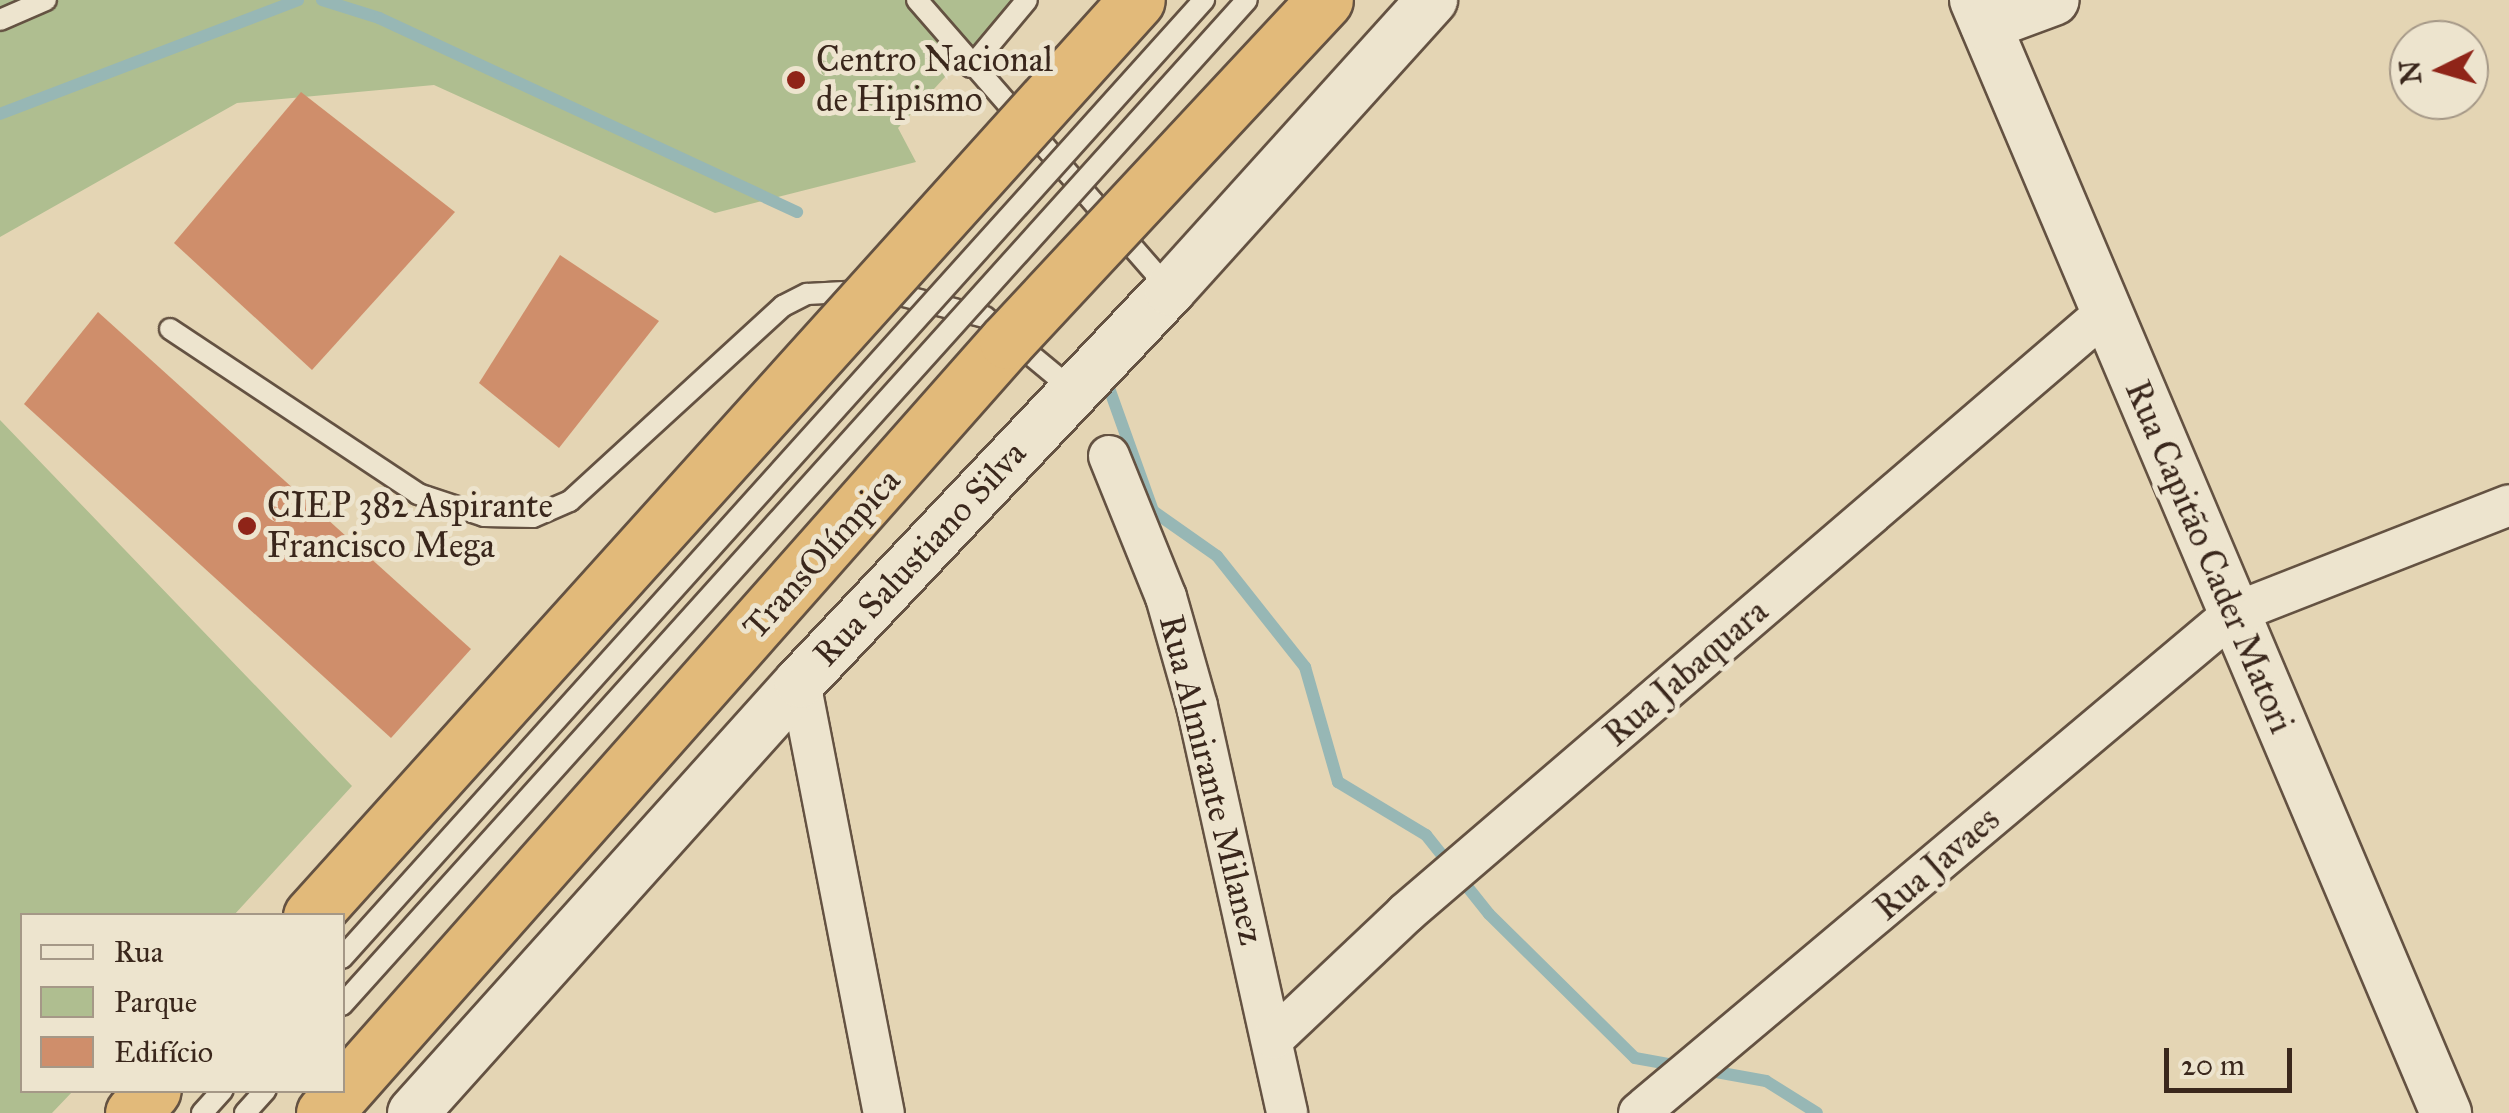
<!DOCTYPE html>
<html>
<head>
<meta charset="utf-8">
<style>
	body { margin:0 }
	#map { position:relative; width:2509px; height:1113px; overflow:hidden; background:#e4d5b4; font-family:"IM FELL Great Primer",serif }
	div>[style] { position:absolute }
	.green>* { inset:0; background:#afbe90 }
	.stream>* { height:12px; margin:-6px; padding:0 6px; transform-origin:6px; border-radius:6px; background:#97b7b5 }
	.building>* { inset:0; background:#cf8e6b }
	.roads { filter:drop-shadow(2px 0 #645242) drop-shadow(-2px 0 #645242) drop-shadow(0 2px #645242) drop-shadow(0 -2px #645242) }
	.service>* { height:20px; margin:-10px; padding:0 10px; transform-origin:10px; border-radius:10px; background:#ede4ce }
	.minor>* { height:40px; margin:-20px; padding:0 20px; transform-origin:20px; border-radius:20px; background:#ede4ce }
	.tertiary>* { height:50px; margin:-25px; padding:0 25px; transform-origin:25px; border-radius:25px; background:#ede4ce }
	.motorway>* { height:55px; margin:-27.5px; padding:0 27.5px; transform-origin:27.5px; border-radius:27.5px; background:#e2ba7a }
	.bridges { filter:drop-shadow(2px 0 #645242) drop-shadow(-2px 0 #645242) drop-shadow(0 2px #645242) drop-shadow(0 -2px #645242) }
	.service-bridge>* { height:20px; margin:-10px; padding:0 10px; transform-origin:10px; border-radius:10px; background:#ede4ce }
	.motorway-bridge>* { height:55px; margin:-27.5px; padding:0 27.5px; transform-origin:27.5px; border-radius:27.5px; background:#e2ba7a }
	.dots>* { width:28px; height:28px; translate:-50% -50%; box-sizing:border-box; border:5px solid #ede4ce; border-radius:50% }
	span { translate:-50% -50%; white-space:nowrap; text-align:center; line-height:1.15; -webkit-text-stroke:10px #ede4ce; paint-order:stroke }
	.poi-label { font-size:35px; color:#3a271c }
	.left { translate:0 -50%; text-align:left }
	.street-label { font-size:35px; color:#3a271c }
	.legend { position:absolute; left:20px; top:913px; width:325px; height:180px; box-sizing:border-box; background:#ede4ce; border:2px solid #a59887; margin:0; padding:12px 18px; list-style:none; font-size:30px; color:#3a271c }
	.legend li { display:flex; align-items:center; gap:20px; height:50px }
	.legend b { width:50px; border:2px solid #a59887 }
	.north { position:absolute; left:2389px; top:20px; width:100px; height:100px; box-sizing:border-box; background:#ede4ce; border:2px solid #a59887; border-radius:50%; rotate:265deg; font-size:28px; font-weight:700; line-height:40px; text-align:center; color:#3a271c }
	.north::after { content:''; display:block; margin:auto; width:35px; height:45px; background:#8f2418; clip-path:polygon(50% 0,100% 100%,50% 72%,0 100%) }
	.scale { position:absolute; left:2164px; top:1048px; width:128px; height:45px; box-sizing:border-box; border:5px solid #3a271c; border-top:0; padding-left:12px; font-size:30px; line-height:35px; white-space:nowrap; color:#3a271c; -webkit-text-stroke:8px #ede4ce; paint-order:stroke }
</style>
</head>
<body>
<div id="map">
	<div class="green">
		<i style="clip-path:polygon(0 0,1016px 0,898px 128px,916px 162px,715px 213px,434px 85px,237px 103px,0 237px)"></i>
		<i style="clip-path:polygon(0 420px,352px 786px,234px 915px,22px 916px,22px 1090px,73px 1091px,52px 1113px,0 1113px)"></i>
	</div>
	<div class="stream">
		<i style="left:322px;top:0;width:60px;rotate:17.5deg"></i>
		<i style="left:379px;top:18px;width:461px;rotate:24.9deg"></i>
		<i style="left:0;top:114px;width:319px;rotate:-20.9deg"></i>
		<i style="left:1104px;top:374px;width:145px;rotate:70.3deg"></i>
		<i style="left:1153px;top:511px;width:78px;rotate:35.1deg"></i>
		<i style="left:1217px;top:556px;width:142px;rotate:51.6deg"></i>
		<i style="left:1305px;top:667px;width:120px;rotate:74deg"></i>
		<i style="left:1338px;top:782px;width:103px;rotate:31.1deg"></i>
		<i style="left:1426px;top:835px;width:101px;rotate:51.4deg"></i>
		<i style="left:1489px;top:914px;width:205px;rotate:44.6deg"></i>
		<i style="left:1635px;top:1058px;width:46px;rotate:10.1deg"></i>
		<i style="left:1705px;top:1070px;width:62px;rotate:10.2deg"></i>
		<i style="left:1766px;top:1081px;width:60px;rotate:32.1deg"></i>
	</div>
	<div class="building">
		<i style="clip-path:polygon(301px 92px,455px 212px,312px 370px,174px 243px)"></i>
		<i style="clip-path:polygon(560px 255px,659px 321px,559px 448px,479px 383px)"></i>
		<i style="clip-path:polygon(98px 312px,471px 649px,391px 738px,24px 404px)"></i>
	</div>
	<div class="roads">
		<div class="service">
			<i style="left:917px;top:0;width:383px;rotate:48.9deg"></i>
			<i style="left:0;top:20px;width:50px;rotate:-23.5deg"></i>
			<i style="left:971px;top:67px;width:87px;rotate:-50.1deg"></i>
			<i style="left:170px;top:329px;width:298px;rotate:33.6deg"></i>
			<i style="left:418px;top:494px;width:70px;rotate:18.4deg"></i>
			<i style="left:484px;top:516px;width:49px;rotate:1.2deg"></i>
			<i style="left:533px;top:517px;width:40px;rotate:-23.4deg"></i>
			<i style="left:570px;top:501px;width:289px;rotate:-42.5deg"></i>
			<i style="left:783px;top:306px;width:27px;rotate:-27deg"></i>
			<i style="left:807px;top:294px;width:74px;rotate:-3.1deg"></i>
			<i style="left:881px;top:290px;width:107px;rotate:14.6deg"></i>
			<i style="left:985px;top:317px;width:116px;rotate:39.7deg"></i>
			<i style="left:202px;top:1113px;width:31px;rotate:-48deg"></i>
			<i style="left:245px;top:1113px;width:31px;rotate:-48deg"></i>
		</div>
		<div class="minor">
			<i style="left:1109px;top:456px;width:152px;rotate:68deg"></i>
			<i style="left:1166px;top:597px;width:113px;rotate:74.1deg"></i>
			<i style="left:1197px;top:706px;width:417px;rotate:77.5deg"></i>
			<i style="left:800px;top:682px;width:439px;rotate:79deg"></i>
			<i style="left:1274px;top:1038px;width:182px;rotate:-43.4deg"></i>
			<i style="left:1406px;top:913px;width:918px;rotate:-40.63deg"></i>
			<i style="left:1639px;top:1113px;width:777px;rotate:-40.04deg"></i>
			<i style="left:2234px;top:613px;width:295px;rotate:-21.4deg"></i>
		</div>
		<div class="tertiary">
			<i style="left:1975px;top:0;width:1209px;rotate:67.06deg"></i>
			<i style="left:1986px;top:25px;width:72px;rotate:-20.2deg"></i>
			<i style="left:413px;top:1113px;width:579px;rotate:-48.08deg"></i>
			<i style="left:800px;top:682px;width:539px;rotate:-46.65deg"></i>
			<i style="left:1170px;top:290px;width:391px;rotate:-47.9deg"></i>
		</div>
		<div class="motorway">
			<i style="left:133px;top:1113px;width:30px;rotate:-49deg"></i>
		</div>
	</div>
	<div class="bridges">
		<div class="service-bridge">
			<i style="left:342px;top:958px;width:1289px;rotate:-48.02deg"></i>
			<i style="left:342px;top:1005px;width:1352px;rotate:-48deg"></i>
		</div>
		<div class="motorway-bridge">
			<i style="left:311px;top:916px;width:1233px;rotate:-47.96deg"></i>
			<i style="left:324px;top:1113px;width:1031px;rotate:-48.5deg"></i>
			<i style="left:1007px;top:341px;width:466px;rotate:-47deg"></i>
		</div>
	</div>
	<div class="dots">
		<i style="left:796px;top:80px;background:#8f2418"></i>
		<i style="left:247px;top:526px;background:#8f2418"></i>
	</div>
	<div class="poi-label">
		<span class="left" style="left:816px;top:80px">Centro Nacional<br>de Hipismo</span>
		<span class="left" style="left:267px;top:526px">CIEP 382 Aspirante<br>Francisco Mega</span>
	</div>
	<div class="street-label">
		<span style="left:822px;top:554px;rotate:-48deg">TransOlímpica</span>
		<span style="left:920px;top:554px;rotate:-47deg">Rua Salustiano Silva</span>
		<span style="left:2209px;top:557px;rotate:67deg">Rua Capitão Cader Matori</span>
		<span style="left:1686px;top:673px;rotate:-41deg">Rua Jabaquara</span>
		<span style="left:1211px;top:780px;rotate:76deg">Rua Almirante Milanez</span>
		<span style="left:1937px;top:864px;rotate:-41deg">Rua Javaes</span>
	</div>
	<ul class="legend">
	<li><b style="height:12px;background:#ede4ce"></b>Rua</li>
	<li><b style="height:28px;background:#afbe90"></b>Parque</li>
	<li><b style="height:28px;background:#cf8e6b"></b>Edifício</li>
	</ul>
	<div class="north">N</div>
	<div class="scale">20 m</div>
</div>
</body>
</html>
